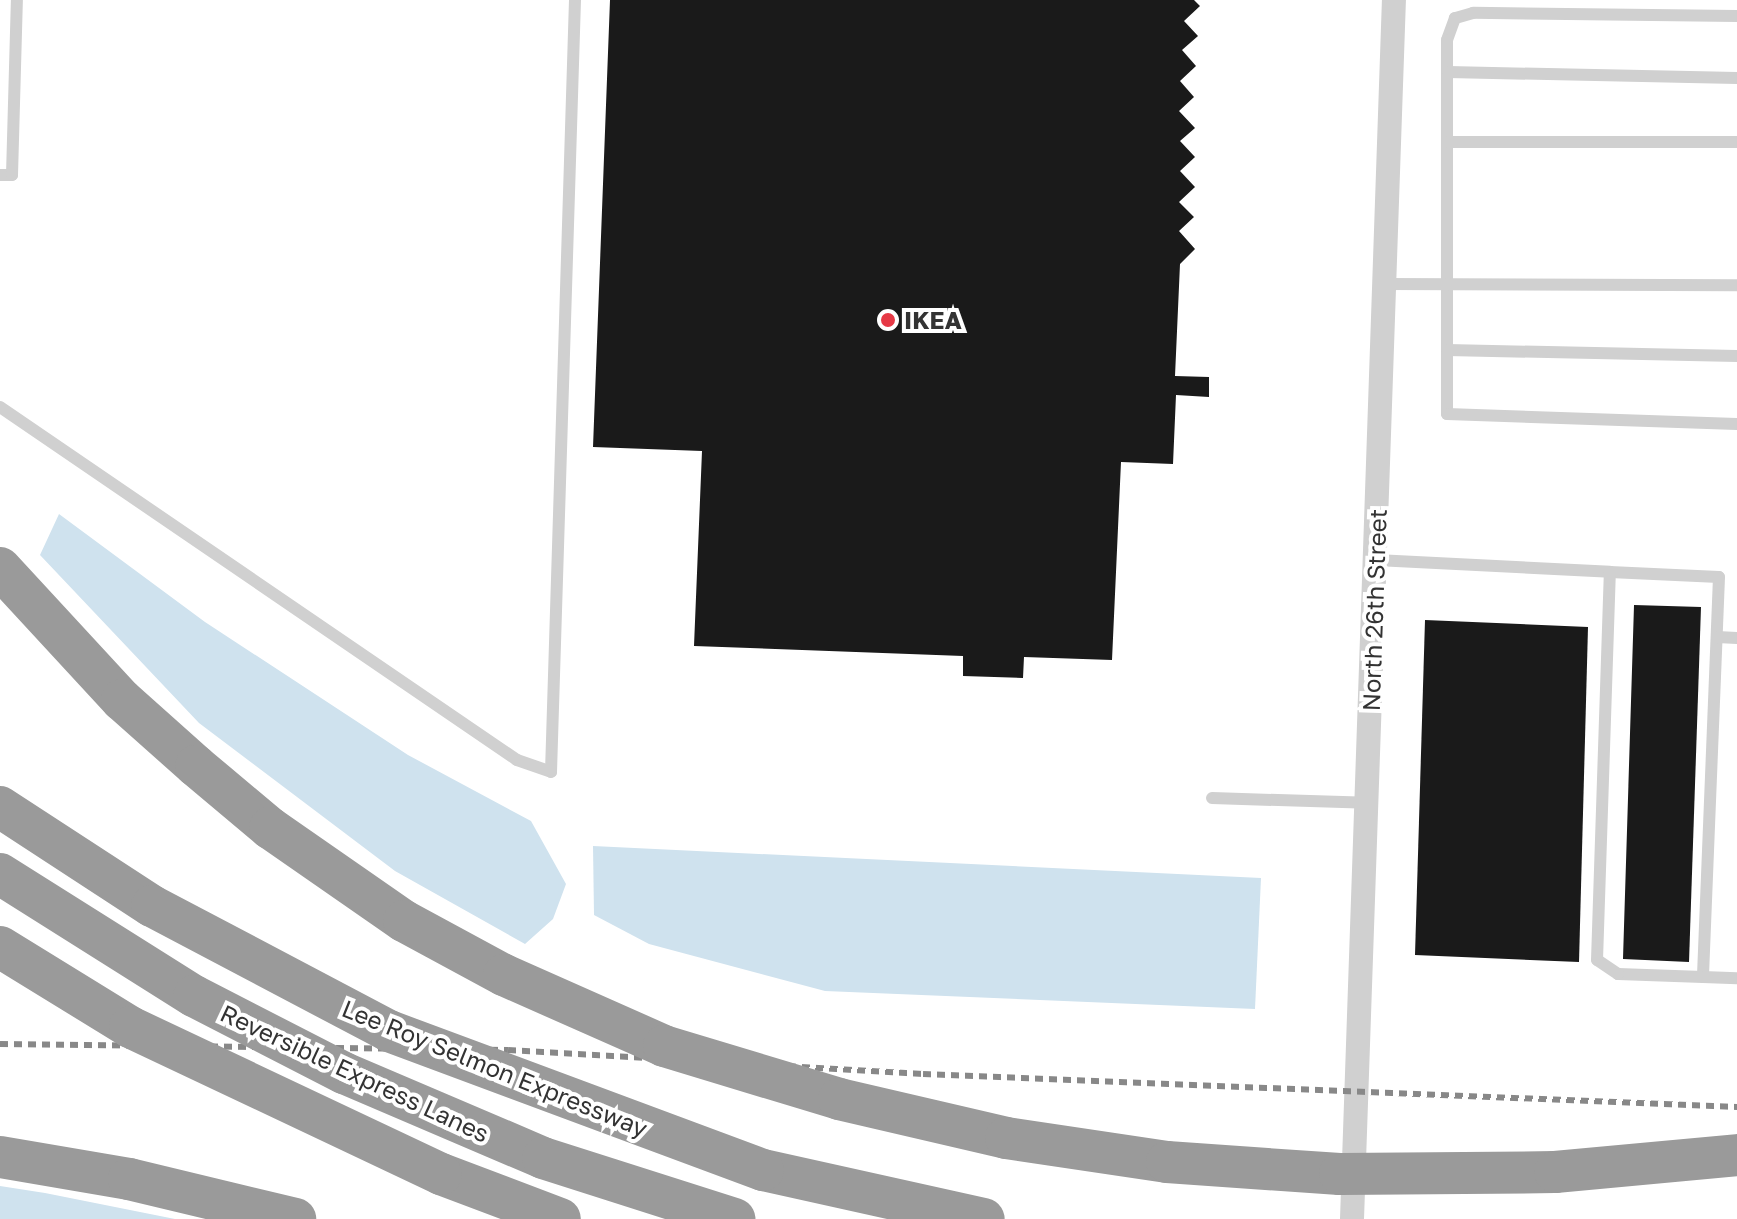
<!DOCTYPE html>
<html>
<head>
<meta charset="utf-8">
<style>
	body { margin:0 }
	#map { position:relative; width:1737px; height:1219px; overflow:hidden; background:#fff; font-family:"Golos Text",sans-serif }
	div>[style] { position:absolute }
	.water>* { inset:0; background:#cfe2ee }
	.building>* { inset:0; background:#1a1a1a }
	.service>* { height:12px; margin:-6px; padding:0 6px; transform-origin:6px; border-radius:6px; background:#d0d0d0 }
	.minor>* { height:24px; margin:-12px; padding:0 12px; transform-origin:12px; border-radius:12px; background:#d0d0d0 }
	.motorway>* { height:42px; margin:-21px; padding:0 21px; transform-origin:21px; border-radius:21px; background:#9a9a9a }
	.rail>* { height:6px; margin-top:-3px; transform-origin:0; background:repeating-linear-gradient(90deg,#888 0 8px,transparent 0 14px) }
	.motorway-bridge>* { height:42px; margin:-21px; padding:0 21px; transform-origin:21px; border-radius:21px; background:#9a9a9a }
	.dots>* { width:22px; height:22px; translate:-50% -50%; box-sizing:border-box; border:4px solid #fff; border-radius:50% }
	span { translate:-50% -50%; white-space:nowrap; text-align:center; line-height:1.15; -webkit-text-stroke:8px #fff; paint-order:stroke }
	.poi-label { font-size:24px; color:#333; font-weight:700 }
	.left { translate:0 -50%; text-align:left }
	.street-label { font-size:24px; color:#333 }
</style>
</head>
<body>
<div id="map">
	<div class="water">
		<i style="clip-path:polygon(59px 514px,205px 622px,408px 755px,531px 821px,566px 884px,553px 919px,525px 944px,395px 871px,199px 723px,40px 555px)"></i>
		<i style="clip-path:polygon(593px 846px,1261px 878px,1255px 1009px,825px 991px,649px 944px,594px 915px)"></i>
		<i style="clip-path:polygon(0 1186px,45px 1193px,175px 1219px,0 1219px)"></i>
	</div>
	<div class="building">
		<i style="clip-path:polygon(610px 0,1194px 0,1200px 6px,1184px 21px,1198px 36px,1182px 50px,1196px 66px,1180px 81px,1194px 97px,1179px 111px,1195px 128px,1180px 141px,1195px 157px,1180px 171px,1195px 187px,1179px 202px,1194px 217px,1179px 231px,1195px 249px,1180px 264px,1175px 376px,1209px 377px,1209px 397px,1176px 395px,1173px 464px,1121px 462px,1112px 660px,1024px 657px,1023px 678px,963px 676px,963px 656px,694px 646px,702px 451px,593px 447px)"></i>
		<i style="clip-path:polygon(1634px 605px,1701px 607px,1689px 962px,1623px 959px)"></i>
		<i style="clip-path:polygon(1425px 620px,1588px 627px,1579px 962px,1415px 955px)"></i>
	</div>
	<div class="service">
		<i style="left:1737px;top:16px;width:264px;rotate:-179.3deg"></i>
		<i style="left:1473px;top:13px;width:19px;rotate:164deg"></i>
		<i style="left:1455px;top:18px;width:23px;rotate:110deg"></i>
		<i style="left:1447px;top:40px;width:374px;rotate:90deg"></i>
		<i style="left:1447px;top:414px;width:290px;rotate:2deg"></i>
		<i style="left:1448px;top:72px;width:289px;rotate:1.2deg"></i>
		<i style="left:1447px;top:142px;width:290px"></i>
		<i style="left:0;top:175px;width:12px"></i>
		<i style="left:12px;top:175px;width:175px;rotate:-88.4deg"></i>
		<i style="left:1385px;top:284px;width:352px;rotate:0.2deg"></i>
		<i style="left:1447px;top:350px;width:290px;rotate:1.2deg"></i>
		<i style="left:0;top:407px;width:626px;rotate:34.32deg"></i>
		<i style="left:517px;top:760px;width:36px;rotate:19deg"></i>
		<i style="left:551px;top:772px;width:772px;rotate:-88.22deg"></i>
		<i style="left:1376px;top:560px;width:234px;rotate:2.9deg"></i>
		<i style="left:1610px;top:572px;width:109px;rotate:2.6deg"></i>
		<i style="left:1719px;top:577px;width:400px;rotate:92.3deg"></i>
		<i style="left:1703px;top:977px;width:85px;rotate:-178deg"></i>
		<i style="left:1618px;top:974px;width:25px;rotate:-146deg"></i>
		<i style="left:1597px;top:960px;width:388px;rotate:-88.1deg"></i>
		<i style="left:1717px;top:637px;width:20px;rotate:3deg"></i>
		<i style="left:1212px;top:798px;width:155px;rotate:1.8deg"></i>
		<i style="left:1703px;top:977px;width:34px;rotate:2deg"></i>
	</div>
	<div class="minor">
		<i style="left:1352px;top:1219px;width:1220px;rotate:-88.03deg"></i>
	</div>
	<div class="motorway">
		<i style="left:0;top:568px;width:180px;rotate:47.3deg"></i>
		<i style="left:122px;top:700px;width:99px;rotate:41.7deg"></i>
		<i style="left:196px;top:766px;width:97px;rotate:40deg"></i>
		<i style="left:270px;top:828px;width:163px;rotate:34.8deg"></i>
		<i style="left:0;top:1157px;width:131px;rotate:9.7deg"></i>
		<i style="left:129px;top:1179px;width:171px;rotate:13.5deg"></i>
		<i style="left:763px;top:1170px;width:226px;rotate:12.5deg"></i>
		<i style="left:441px;top:1174px;width:127px;rotate:20.7deg"></i>
	</div>
	<div class="rail">
		<i style="left:0;top:1044px;width:508px;rotate:0.68deg"></i>
		<i style="left:508px;top:1050px;width:416px;rotate:3.3deg"></i>
		<i style="left:923px;top:1074px;width:815px;rotate:2.32deg"></i>
	</div>
	<div class="motorway-bridge">
		<i style="left:0;top:807px;width:181px;rotate:33.1deg"></i>
		<i style="left:152px;top:906px;width:268px;rotate:27.8deg"></i>
		<i style="left:389px;top:1031px;width:399px;rotate:20.4deg"></i>
		<i style="left:0;top:874px;width:229px;rotate:32.2deg"></i>
		<i style="left:194px;top:996px;width:169px;rotate:27.2deg"></i>
		<i style="left:344px;top:1073px;width:216px;rotate:23.1deg"></i>
		<i style="left:543px;top:1158px;width:201px;rotate:17.7deg"></i>
		<i style="left:404px;top:921px;width:114px;rotate:28.4deg"></i>
		<i style="left:504px;top:975px;width:175px;rotate:23.9deg"></i>
		<i style="left:664px;top:1046px;width:183px;rotate:16.8deg"></i>
		<i style="left:839px;top:1099px;width:171px;rotate:13.1deg"></i>
		<i style="left:1006px;top:1138px;width:163px;rotate:8.5deg"></i>
		<i style="left:1167px;top:1162px;width:173px;rotate:4deg"></i>
		<i style="left:1340px;top:1174px;width:215px;rotate:-0.5deg"></i>
		<i style="left:1555px;top:1172px;width:183px;rotate:-5.3deg"></i>
		<i style="left:0;top:947px;width:153px;rotate:31.6deg"></i>
		<i style="left:130px;top:1027px;width:344px;rotate:25.3deg"></i>
	</div>
	<div class="dots">
		<i style="left:888px;top:320px;background:#e63946"></i>
	</div>
	<div class="poi-label">
		<span class="left" style="left:904px;top:320px">IKEA</span>
	</div>
	<div class="street-label">
		<span style="left:1374px;top:610px;rotate:-88deg">North 26th Street</span>
		<span style="left:495px;top:1068px;rotate:22deg">Lee Roy Selmon Expressway</span>
		<span style="left:355px;top:1073px;rotate:25deg">Reversible Express Lanes</span>
	</div>
</div>
</body>
</html>
